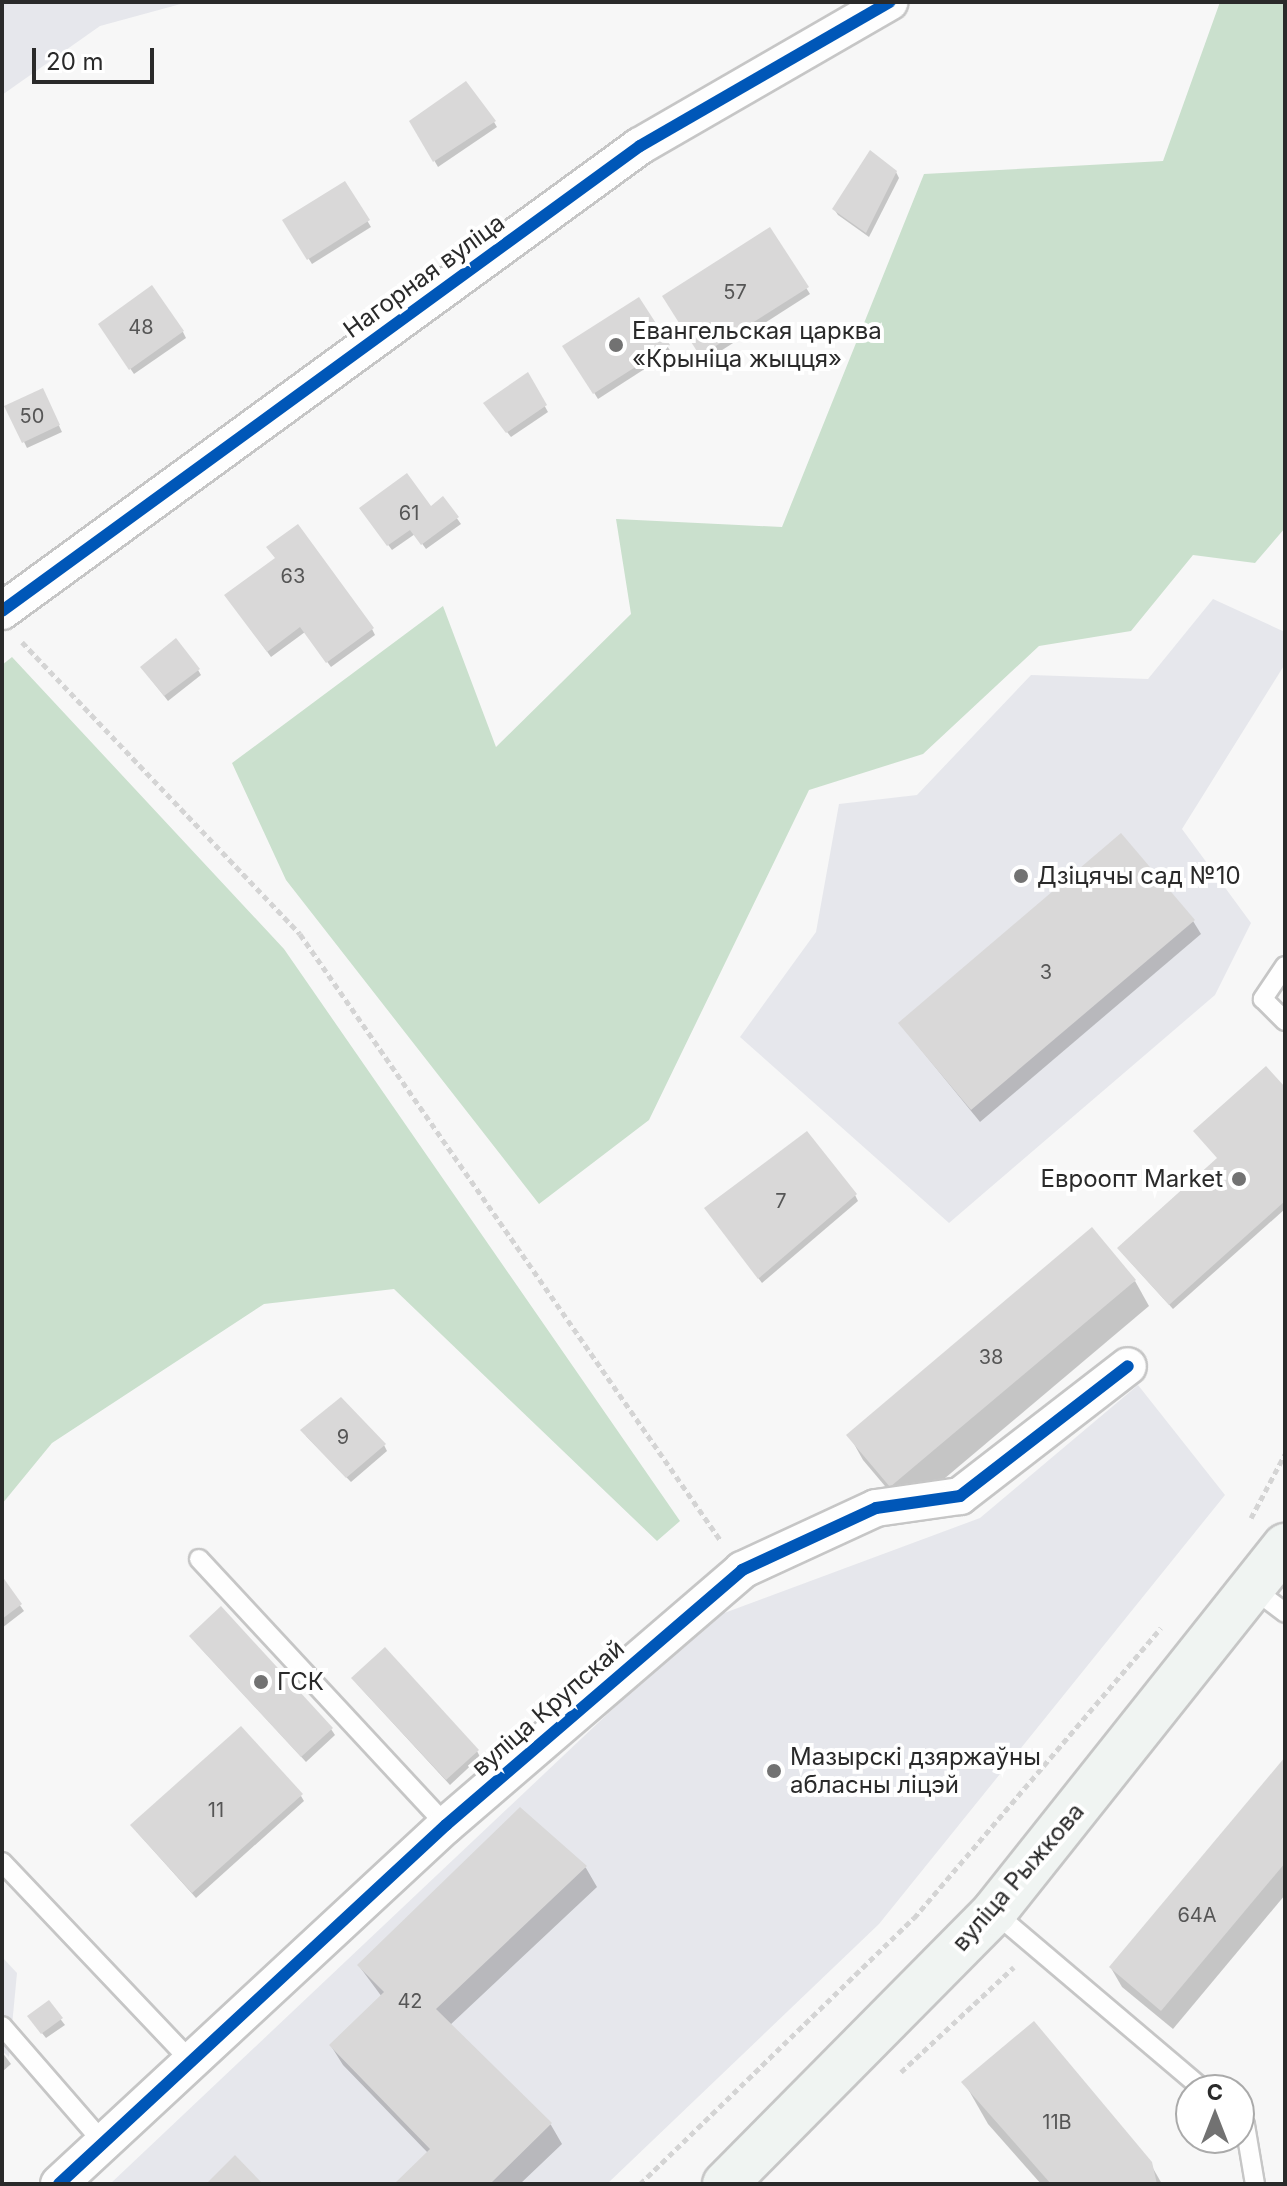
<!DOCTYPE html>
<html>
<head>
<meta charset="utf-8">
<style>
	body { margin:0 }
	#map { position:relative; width:1287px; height:2186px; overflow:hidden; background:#f7f7f7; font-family:Inter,sans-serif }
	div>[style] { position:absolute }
	.built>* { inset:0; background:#e6e7ec }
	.forest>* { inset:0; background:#cae0cd }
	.shadow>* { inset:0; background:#0003 }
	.building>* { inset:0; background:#d9d8d8 }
	.path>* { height:5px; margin-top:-2.5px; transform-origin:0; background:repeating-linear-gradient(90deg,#d4d4d4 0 6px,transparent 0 10px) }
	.roads { filter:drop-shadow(2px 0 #c6c6c6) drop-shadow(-2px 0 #c6c6c6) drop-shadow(0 2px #c6c6c6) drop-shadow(0 -2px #c6c6c6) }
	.lane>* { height:18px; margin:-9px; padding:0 9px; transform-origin:9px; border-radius:9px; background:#fefefe }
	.street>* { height:36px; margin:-18px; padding:0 18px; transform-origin:18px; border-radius:18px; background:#fefefe }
	.secondary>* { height:44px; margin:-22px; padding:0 22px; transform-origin:22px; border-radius:22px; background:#f0f4f2 }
	.cycleway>* { height:12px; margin:-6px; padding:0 6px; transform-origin:6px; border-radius:6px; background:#0057b8 }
	.dots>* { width:22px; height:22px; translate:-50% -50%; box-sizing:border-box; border:4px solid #fff; border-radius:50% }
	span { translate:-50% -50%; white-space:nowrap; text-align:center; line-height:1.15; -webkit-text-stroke:8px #fff; paint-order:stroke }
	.number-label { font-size:20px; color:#565656 }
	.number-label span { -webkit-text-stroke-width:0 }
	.street-label { font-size:24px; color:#2a2a2a }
	.poi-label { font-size:24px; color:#2a2a2a }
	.left { translate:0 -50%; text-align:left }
	.right { translate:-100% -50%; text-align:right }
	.frame { position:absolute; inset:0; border:4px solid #2a2a2a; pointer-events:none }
	.north { position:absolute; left:1175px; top:2074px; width:80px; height:80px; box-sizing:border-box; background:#fff; border:2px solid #aaa; border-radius:50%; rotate:0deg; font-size:22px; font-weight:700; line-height:32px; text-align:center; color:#2a2a2a }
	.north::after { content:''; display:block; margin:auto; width:28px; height:36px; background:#727272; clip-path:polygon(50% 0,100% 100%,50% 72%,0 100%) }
	.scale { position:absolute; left:32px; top:48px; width:122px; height:36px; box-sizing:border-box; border:4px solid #2a2a2a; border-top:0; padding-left:10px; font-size:24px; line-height:28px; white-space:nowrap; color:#2a2a2a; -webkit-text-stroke:6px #fff; paint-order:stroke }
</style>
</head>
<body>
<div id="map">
	<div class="built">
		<i style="clip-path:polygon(2px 2px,188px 2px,100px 26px,2px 95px)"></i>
		<i style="clip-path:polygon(1213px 599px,1285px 632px,1285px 664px,1182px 829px,1251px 923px,1215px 995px,949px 1223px,740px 1037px,816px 932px,839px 804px,917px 795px,1031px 675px,1148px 679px)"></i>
		<i style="clip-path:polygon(1138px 1385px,1225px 1495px,879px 1924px,607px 2184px,110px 2184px,708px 1619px,980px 1518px)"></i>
		<i style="clip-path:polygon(2px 1957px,17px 1973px,9px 2057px,2px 2051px)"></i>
	</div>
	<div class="forest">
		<i style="clip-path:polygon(1220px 2px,1285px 2px,1285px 528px,1255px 563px,1193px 555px,1131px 631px,1039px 646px,923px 754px,809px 790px,649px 1120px,539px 1204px,286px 880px,232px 763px,443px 606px,496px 747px,631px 614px,616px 519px,782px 527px,924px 174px,1163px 161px)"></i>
		<i style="clip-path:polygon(12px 657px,284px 949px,680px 1521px,657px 1541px,394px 1289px,264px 1304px,52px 1443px,2px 1504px,2px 665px)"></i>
	</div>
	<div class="shadow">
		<i style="clip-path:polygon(412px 122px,494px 122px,497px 127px,438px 167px)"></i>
		<i style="clip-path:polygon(896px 172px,899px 178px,869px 237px,838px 215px,834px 209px)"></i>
		<i style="clip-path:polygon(345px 184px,371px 227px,312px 264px,285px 221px)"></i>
		<i style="clip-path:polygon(770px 230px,810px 294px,705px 361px,664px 297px)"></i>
		<i style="clip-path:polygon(638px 300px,671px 352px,598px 399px,565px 346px)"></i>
		<i style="clip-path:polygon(104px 330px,183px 332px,186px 338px,134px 374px)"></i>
		<i style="clip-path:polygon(527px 375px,548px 412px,511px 437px,489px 409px)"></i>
		<i style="clip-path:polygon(45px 396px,62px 432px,27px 448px,7px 407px)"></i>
		<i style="clip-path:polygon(443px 499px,461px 524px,426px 549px,415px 534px,392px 550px,365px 514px,430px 509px)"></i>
		<i style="clip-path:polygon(230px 601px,372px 629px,375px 635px,331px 667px,305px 632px,271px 657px)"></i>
		<i style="clip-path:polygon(198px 670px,201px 675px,168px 701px,146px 673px)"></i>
		<i style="clip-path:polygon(1193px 921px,1201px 934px,980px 1122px,900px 1024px)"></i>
		<i style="clip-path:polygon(1285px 1090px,1285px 1209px,1173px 1309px,1123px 1254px)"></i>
		<i style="clip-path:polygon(855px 1195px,858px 1201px,762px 1283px,710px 1214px)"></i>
		<i style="clip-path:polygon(1135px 1281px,1149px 1306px,906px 1511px,863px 1460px,849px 1435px)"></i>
		<i style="clip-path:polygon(306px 1436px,384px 1445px,387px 1451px,351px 1482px)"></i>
		<i style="clip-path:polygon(2px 1580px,24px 1611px,2px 1628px)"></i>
		<i style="clip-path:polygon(195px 1642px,331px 1729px,335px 1735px,306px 1762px)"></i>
		<i style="clip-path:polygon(357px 1684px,477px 1751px,480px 1757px,450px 1785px)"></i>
		<i style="clip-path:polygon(1285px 1760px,1285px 1895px,1173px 2029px,1122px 1987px,1111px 1968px)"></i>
		<i style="clip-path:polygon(301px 1796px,304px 1801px,196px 1898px,136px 1831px)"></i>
		<i style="clip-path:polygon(520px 1810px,586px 1868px,597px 1887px,449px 2026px,551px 2125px,562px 2144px,520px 2184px,396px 2184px,428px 2153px,343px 2065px,331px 2046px,382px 1997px,359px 1966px)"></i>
		<i style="clip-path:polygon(48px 2003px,65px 2025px,46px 2038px,33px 2022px)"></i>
		<i style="clip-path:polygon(2px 2052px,11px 2064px,2px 2072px)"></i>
		<i style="clip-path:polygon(964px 2082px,1150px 2163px,1162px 2184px,1041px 2184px,988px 2124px)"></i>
	</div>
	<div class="building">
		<i style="clip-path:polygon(466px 81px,496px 121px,433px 162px,409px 121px)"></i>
		<i style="clip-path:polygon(870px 150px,897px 171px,866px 233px,832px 209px)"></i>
		<i style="clip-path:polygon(345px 181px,370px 220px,307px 260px,282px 220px)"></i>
		<i style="clip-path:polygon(770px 227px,809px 287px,700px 356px,662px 296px)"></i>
		<i style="clip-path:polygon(152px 285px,184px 331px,129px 370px,98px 324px)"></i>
		<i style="clip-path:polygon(639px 297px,670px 345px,593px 394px,562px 346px)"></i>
		<i style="clip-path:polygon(528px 372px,547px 405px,506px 433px,483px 403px)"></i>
		<i style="clip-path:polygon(43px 388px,60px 425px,22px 443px,4px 406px)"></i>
		<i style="clip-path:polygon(407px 473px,431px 506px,443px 496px,459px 517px,421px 545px,410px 530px,387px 546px,359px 508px)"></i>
		<i style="clip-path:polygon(298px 524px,374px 628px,326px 663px,300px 627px,267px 652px,224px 595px,275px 558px,266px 547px)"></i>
		<i style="clip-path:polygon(176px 638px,200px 669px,164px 696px,140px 667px)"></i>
		<i style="clip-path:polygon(1121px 833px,1195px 920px,971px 1110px,898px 1023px)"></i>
		<i style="clip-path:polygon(1266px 1066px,1285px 1087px,1285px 1201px,1169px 1305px,1117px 1248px,1217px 1158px,1193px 1131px)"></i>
		<i style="clip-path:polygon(807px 1131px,857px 1194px,758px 1279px,704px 1208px)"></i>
		<i style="clip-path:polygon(1092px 1227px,1136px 1280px,890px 1487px,846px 1435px)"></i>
		<i style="clip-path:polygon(341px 1397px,386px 1444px,346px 1478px,300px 1430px)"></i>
		<i style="clip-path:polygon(2px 1576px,22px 1604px,2px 1619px)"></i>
		<i style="clip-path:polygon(221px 1606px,333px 1728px,301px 1757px,189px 1636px)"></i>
		<i style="clip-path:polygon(385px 1647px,479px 1750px,446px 1780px,351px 1678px)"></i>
		<i style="clip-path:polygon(241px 1726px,303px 1794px,192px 1893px,130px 1825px)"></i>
		<i style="clip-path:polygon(1285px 1757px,1285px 1863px,1161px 2011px,1109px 1967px)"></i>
		<i style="clip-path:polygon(520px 1807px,587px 1866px,436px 2009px,552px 2123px,490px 2184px,394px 2184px,430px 2149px,329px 2045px,384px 1992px,357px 1965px)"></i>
		<i style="clip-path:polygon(49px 2000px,63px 2018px,41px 2034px,27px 2016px)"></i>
		<i style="clip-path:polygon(1034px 2021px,1152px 2162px,1157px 2184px,1051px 2184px,961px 2082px)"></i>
		<i style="clip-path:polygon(235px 2155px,263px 2184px,206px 2184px)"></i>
	</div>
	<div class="path">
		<i style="left:22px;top:642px;width:403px;rotate:46.4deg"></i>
		<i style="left:300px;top:934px;width:739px;rotate:55.26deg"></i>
		<i style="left:1251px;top:1518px;width:72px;rotate:-62deg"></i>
		<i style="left:901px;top:2072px;width:154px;rotate:-42.9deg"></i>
		<i style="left:640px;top:2184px;width:382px;rotate:-44.2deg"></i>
		<i style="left:914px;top:1918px;width:381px;rotate:-49.6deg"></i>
	</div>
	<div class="roads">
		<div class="lane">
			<i style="left:1285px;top:966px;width:40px;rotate:124deg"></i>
			<i style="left:1263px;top:999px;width:31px;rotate:45deg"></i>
			<i style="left:199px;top:1559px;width:363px;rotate:47.1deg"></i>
			<i style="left:1255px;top:1590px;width:38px;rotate:37deg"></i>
			<i style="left:2px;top:1862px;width:274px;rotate:46.5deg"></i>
			<i style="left:994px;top:1912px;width:275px;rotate:40.3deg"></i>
			<i style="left:2px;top:2026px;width:154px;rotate:49deg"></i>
			<i style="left:1239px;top:2120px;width:8px;rotate:40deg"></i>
			<i style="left:1245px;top:2125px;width:60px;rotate:80.4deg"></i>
		</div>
		<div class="street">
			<i style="left:2px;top:611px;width:789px;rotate:-36.09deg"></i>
			<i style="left:640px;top:146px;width:288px;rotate:-30deg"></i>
			<i style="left:59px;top:2184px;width:528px;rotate:-42.85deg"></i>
			<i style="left:446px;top:1825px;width:391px;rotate:-40.7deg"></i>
			<i style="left:742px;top:1570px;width:148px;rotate:-24.8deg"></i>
			<i style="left:876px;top:1508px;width:85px;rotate:-8.1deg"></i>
			<i style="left:960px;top:1496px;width:212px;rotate:-37.7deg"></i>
		</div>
		<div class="secondary">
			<i style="left:725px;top:2184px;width:383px;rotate:-45.3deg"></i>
			<i style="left:994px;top:1912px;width:468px;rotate:-51.5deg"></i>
		</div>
	</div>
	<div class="cycleway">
		<i style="left:2px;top:611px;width:789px;rotate:-36.09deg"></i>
		<i style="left:640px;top:146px;width:288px;rotate:-30deg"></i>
		<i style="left:59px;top:2184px;width:528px;rotate:-42.85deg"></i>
		<i style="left:446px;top:1825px;width:391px;rotate:-40.7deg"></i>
		<i style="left:742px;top:1570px;width:148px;rotate:-24.8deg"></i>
		<i style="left:876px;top:1508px;width:85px;rotate:-8.1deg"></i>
		<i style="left:960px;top:1496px;width:212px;rotate:-37.7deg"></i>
	</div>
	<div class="dots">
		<i style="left:616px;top:345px;background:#727272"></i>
		<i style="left:1021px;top:876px;background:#727272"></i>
		<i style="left:1239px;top:1179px;background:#727272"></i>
		<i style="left:261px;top:1682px;background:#727272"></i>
		<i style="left:774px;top:1771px;background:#727272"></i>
	</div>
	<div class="number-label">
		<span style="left:735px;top:292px">57</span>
		<span style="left:141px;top:327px">48</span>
		<span style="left:32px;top:416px">50</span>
		<span style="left:409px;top:513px">61</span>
		<span style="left:293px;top:576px">63</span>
		<span style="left:1046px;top:972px">3</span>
		<span style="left:781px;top:1201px">7</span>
		<span style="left:991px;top:1357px">38</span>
		<span style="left:343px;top:1437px">9</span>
		<span style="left:216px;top:1810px">11</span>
		<span style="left:1197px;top:1915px">64А</span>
		<span style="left:410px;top:2001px">42</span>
		<span style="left:1057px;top:2122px">11В</span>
	</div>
	<div class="street-label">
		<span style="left:424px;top:276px;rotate:-36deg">Нагорная вуліца</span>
		<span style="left:548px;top:1708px;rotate:-41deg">вуліца Крупскай</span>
		<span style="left:1018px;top:1877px;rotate:-49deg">вуліца Рыжкова</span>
	</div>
	<div class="poi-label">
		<span class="left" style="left:632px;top:345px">Евангельская царква<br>«Крыніца жыцця»</span>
		<span class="left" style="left:1037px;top:876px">Дзіцячы сад №10</span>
		<span class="right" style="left:1223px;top:1179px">Евроопт Market</span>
		<span class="left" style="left:277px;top:1682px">ГСК</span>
		<span class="left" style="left:790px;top:1771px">Мазырскі дзяржаўны<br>абласны ліцэй</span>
	</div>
	<div class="frame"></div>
	<div class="north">С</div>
	<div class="scale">20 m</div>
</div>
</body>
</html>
